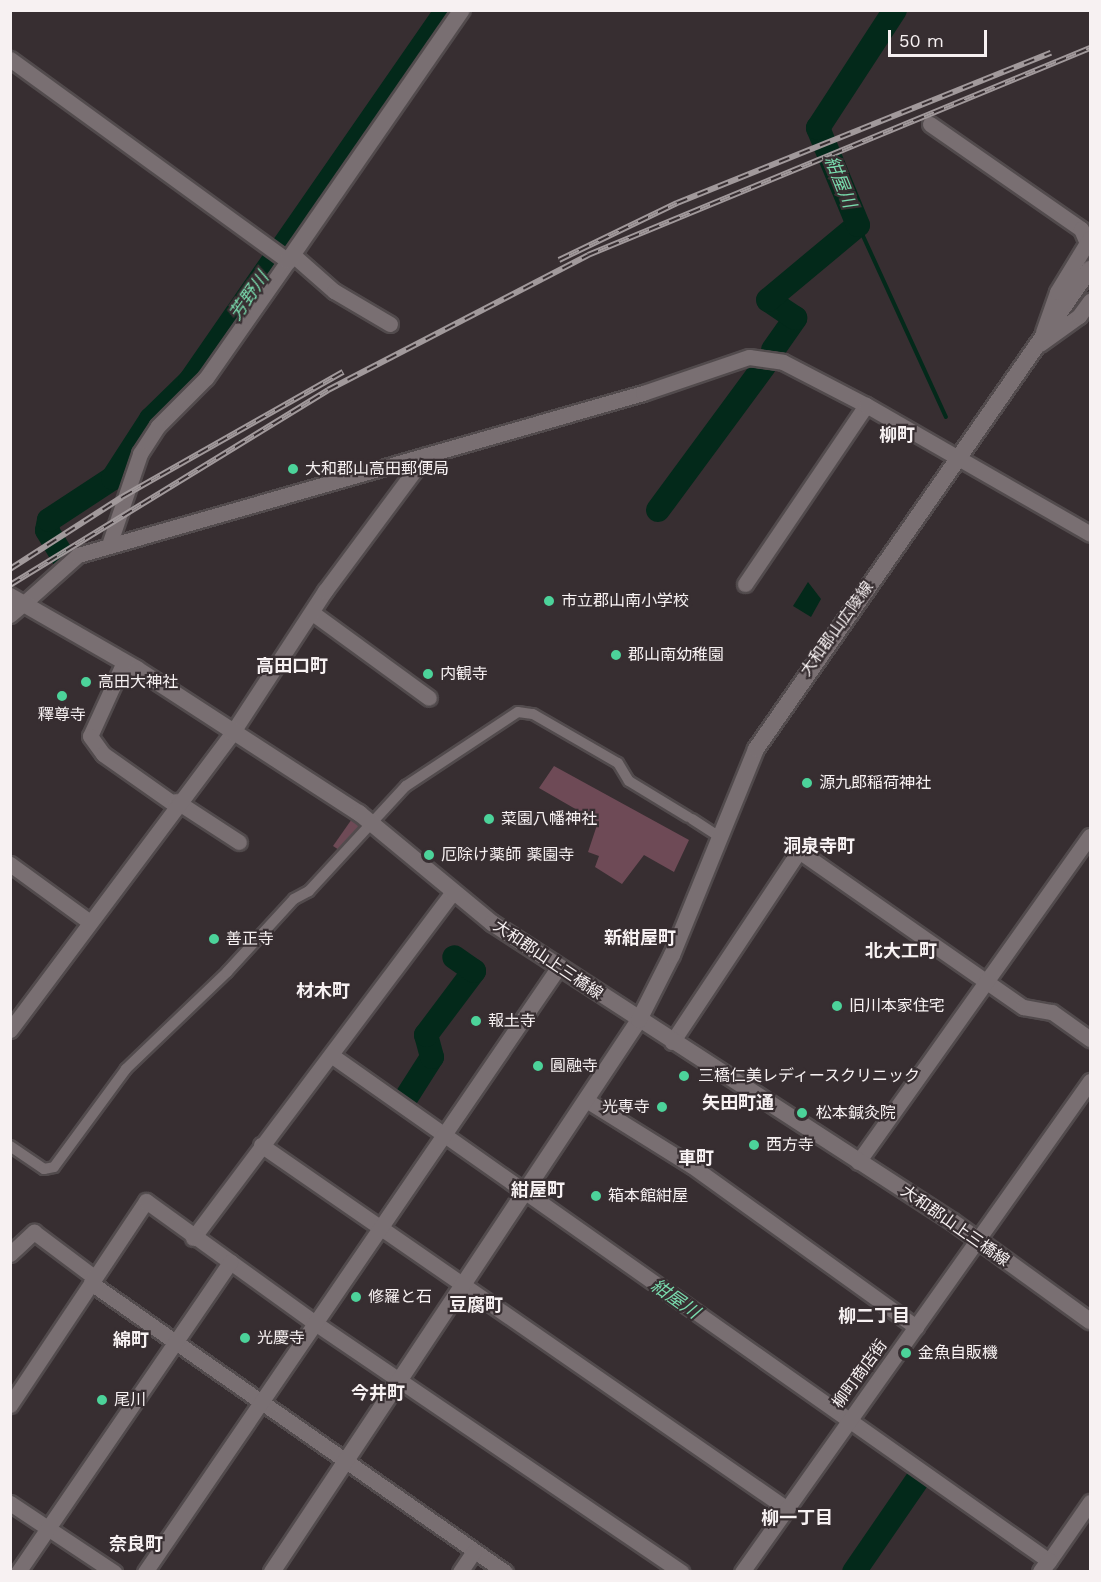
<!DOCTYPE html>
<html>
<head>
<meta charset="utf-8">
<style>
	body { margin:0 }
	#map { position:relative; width:1101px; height:1582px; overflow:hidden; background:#372e31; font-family:"Work Sans","Noto Sans JP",sans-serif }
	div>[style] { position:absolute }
	.green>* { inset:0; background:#6e4a56 }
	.water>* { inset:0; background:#03291a }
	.stream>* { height:4px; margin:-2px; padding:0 2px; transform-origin:2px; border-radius:2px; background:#03291a }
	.river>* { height:24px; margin:-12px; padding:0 12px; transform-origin:12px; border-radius:12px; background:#03291a }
	.roads { filter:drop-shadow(2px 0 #524b4d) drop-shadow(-2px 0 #524b4d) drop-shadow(0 2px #524b4d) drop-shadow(0 -2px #524b4d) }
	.pedestrian>* { height:10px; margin:-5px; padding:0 5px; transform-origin:5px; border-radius:5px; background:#796f72 }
	.minor>* { height:15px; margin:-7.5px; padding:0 7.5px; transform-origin:7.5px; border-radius:7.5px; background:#796f72 }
	.tertiary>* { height:16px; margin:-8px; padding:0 8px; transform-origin:8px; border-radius:8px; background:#796f72 }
	.secondary>* { height:16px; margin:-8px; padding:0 8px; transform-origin:8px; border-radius:8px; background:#796f72 }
	.rail>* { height:6px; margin-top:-3px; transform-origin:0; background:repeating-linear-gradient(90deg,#372e31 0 11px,#a1999b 0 22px); box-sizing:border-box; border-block:2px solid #a1999b }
	.dots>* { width:16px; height:16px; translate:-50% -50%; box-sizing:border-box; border:3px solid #372e31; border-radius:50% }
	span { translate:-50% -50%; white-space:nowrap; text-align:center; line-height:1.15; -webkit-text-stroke:4.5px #372e31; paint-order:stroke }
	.poi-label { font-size:16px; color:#f7f1f2 }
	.left { translate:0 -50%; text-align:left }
	.right { translate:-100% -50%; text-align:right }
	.street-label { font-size:16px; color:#f7f1f2 }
	.water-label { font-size:18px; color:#79dbad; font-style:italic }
	.neighbourhood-label { font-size:18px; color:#f7f1f2; font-weight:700 }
	.frame { position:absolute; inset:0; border:12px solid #f7f1f2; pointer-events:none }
	.scale { position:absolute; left:888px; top:30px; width:99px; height:27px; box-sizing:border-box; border:3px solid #f7f1f2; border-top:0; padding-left:8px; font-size:18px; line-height:21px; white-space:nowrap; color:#f7f1f2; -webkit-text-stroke:4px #372e31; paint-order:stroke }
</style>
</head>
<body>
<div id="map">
	<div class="green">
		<i style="clip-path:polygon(554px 766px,689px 840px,674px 872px,644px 855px,622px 884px,595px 867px,599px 856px,588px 852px,598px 822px,539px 788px)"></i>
		<i style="clip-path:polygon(354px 816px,361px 825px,339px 850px,333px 846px)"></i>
	</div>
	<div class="water">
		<i style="clip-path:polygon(808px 582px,821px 599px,811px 617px,793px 606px)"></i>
	</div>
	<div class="stream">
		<i style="left:858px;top:225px;width:211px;rotate:65.4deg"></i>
	</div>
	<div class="river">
		<i style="left:773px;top:350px;width:39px;rotate:-55deg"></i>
		<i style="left:795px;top:318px;width:32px;rotate:-146deg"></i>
		<i style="left:768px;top:300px;width:117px;rotate:-39.8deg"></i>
		<i style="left:858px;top:225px;width:105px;rotate:-112.4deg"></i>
		<i style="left:818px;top:128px;width:141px;rotate:-56.9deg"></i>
		<i style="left:658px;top:510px;width:179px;rotate:-53.6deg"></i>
		<i style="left:63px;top:557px;width:31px;rotate:-121deg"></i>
		<i style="left:47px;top:530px;width:10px;rotate:-79deg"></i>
		<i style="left:49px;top:520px;width:77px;rotate:-33.3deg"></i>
		<i style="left:113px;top:478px;width:70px;rotate:-57.2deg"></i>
		<i style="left:151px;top:419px;width:54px;rotate:-44.3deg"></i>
		<i style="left:190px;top:381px;width:451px;rotate:-55.3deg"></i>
		<i style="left:404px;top:1101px;width:52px;rotate:-57.5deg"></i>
		<i style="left:432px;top:1057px;width:23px;rotate:-105deg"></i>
		<i style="left:426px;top:1035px;width:80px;rotate:-53.1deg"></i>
		<i style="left:474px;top:971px;width:24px;rotate:-145deg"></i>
		<i style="left:854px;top:1572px;width:116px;rotate:-55.5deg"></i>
	</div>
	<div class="roads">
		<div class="pedestrian">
			<i style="left:692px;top:819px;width:30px;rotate:33deg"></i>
			<i style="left:10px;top:1146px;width:41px;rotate:34.1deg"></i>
			<i style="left:44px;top:1169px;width:10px;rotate:-11deg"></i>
			<i style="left:54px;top:1167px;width:122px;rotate:-53.7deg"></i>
			<i style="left:126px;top:1069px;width:140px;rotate:-43.8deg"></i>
			<i style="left:227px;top:972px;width:99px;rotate:-47.5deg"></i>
			<i style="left:294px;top:899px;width:17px;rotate:-28deg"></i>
			<i style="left:309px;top:891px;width:143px;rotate:-47.3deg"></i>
			<i style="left:406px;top:786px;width:134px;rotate:-33.5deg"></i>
			<i style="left:518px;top:712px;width:15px;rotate:8deg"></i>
			<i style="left:533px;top:714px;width:98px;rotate:30deg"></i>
			<i style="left:618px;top:763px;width:21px;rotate:59deg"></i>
			<i style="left:629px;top:781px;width:69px;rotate:31.4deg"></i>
		</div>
		<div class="minor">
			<i style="left:10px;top:59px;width:344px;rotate:36deg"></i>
			<i style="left:288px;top:261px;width:143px;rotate:125deg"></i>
			<i style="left:206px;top:378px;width:68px;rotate:135deg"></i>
			<i style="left:158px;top:426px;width:33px;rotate:123deg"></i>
			<i style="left:140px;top:454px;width:96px;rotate:108.8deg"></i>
			<i style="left:930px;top:124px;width:184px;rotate:34.8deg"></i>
			<i style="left:1081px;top:229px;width:15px;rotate:67deg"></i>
			<i style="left:293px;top:255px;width:55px;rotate:41.3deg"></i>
			<i style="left:334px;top:291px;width:65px;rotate:30.5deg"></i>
			<i style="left:1043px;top:332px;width:42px;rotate:-70.7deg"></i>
			<i style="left:1057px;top:292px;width:63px;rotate:-58.6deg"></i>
			<i style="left:1040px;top:344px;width:48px;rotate:-35.7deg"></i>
			<i style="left:1079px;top:316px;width:19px;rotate:-54deg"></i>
			<i style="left:745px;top:584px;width:216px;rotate:-55.9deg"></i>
			<i style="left:23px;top:604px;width:74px;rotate:-41.7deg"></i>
			<i style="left:78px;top:555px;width:588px;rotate:-16deg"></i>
			<i style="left:643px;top:393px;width:112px;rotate:-18.8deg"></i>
			<i style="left:749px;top:357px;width:34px;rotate:8deg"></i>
			<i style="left:783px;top:362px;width:93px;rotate:27.4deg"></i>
			<i style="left:866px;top:405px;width:258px;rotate:29.9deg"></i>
			<i style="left:314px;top:614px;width:142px;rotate:36.1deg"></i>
			<i style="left:123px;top:664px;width:79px;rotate:114.6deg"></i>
			<i style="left:90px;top:736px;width:22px;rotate:54deg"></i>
			<i style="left:103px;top:754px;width:87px;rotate:35.2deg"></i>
			<i style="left:176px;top:801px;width:75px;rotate:33.1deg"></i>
			<i style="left:10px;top:864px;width:95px;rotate:36deg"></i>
			<i style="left:10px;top:1030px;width:371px;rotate:-53.2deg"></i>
			<i style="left:232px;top:733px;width:170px;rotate:-56.8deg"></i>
			<i style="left:325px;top:591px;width:169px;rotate:-53.4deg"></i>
			<i style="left:672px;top:1042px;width:229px;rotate:-56.4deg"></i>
			<i style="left:799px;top:851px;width:273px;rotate:34.9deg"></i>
			<i style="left:1023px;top:1007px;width:29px;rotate:10deg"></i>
			<i style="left:1052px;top:1012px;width:47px;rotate:35.4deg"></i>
			<i style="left:331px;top:1055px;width:878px;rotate:35.17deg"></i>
			<i style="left:1049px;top:1561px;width:72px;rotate:-55.2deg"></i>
			<i style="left:586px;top:1100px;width:125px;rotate:31.9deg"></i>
			<i style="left:692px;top:1166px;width:276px;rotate:35.7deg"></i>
			<i style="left:261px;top:1145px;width:640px;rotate:34.68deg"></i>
			<i style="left:858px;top:1162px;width:400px;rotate:-54.6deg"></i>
			<i style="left:193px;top:1238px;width:433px;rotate:-53.1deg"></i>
			<i style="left:10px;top:1254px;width:33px;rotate:-43deg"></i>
			<i style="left:34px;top:1232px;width:75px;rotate:36.9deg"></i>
			<i style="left:91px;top:1283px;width:505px;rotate:34.92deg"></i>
			<i style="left:10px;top:1405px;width:245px;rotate:-56.3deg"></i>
			<i style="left:146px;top:1201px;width:208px;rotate:35.8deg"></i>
			<i style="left:315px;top:1323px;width:443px;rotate:34.2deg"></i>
			<i style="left:10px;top:1503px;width:125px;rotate:33.6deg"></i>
			<i style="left:18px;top:1572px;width:376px;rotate:-55.6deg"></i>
			<i style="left:145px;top:1572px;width:732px;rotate:-55.64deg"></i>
			<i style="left:460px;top:1572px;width:25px;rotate:-56deg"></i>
			<i style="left:742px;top:1572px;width:602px;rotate:-54.67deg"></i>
		</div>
		<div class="tertiary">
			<i style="left:288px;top:261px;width:305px;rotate:-55.3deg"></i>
			<i style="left:10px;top:615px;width:17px;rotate:-40deg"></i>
			<i style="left:272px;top:1572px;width:663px;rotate:-56.38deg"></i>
			<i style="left:1041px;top:1572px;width:14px;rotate:-54deg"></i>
		</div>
		<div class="secondary">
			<i style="left:10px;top:596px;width:146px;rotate:29.9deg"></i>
			<i style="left:137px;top:669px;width:265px;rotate:33deg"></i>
			<i style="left:359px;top:813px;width:173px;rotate:39.6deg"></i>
			<i style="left:492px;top:923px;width:549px;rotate:32.97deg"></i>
			<i style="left:953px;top:1222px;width:169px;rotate:35.9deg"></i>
			<i style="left:639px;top:1020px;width:73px;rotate:-63.1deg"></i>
			<i style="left:672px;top:955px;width:222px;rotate:-67.8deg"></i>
			<i style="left:756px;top:749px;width:585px;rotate:-55.17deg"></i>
		</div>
	</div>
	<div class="rail">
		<i style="left:559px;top:260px;width:131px;rotate:-25.8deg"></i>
		<i style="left:677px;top:203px;width:403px;rotate:-21.9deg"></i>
		<i style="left:10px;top:569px;width:133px;rotate:-32.7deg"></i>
		<i style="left:122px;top:497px;width:254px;rotate:-29.5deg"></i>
		<i style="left:10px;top:585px;width:373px;rotate:-31.5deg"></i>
		<i style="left:328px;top:390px;width:293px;rotate:-27.4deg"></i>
		<i style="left:588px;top:255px;width:543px;rotate:-22.41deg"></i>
	</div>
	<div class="dots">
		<i style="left:293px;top:469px;background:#4cd39a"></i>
		<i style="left:549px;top:601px;background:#4cd39a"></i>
		<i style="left:616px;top:655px;background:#4cd39a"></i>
		<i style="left:428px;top:674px;background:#4cd39a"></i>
		<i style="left:86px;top:682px;background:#4cd39a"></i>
		<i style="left:62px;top:696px;background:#4cd39a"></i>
		<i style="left:807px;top:783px;background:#4cd39a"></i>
		<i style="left:489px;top:819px;background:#4cd39a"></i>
		<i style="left:429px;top:855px;background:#4cd39a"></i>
		<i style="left:214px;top:939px;background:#4cd39a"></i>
		<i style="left:837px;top:1006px;background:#4cd39a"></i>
		<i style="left:476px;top:1021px;background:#4cd39a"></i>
		<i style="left:538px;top:1066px;background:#4cd39a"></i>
		<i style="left:684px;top:1076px;background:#4cd39a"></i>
		<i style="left:662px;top:1107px;background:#4cd39a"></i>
		<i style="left:802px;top:1113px;background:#4cd39a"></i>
		<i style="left:754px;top:1145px;background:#4cd39a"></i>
		<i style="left:596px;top:1196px;background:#4cd39a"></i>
		<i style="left:356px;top:1297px;background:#4cd39a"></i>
		<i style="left:245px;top:1338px;background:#4cd39a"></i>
		<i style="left:906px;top:1353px;background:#4cd39a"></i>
		<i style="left:102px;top:1400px;background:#4cd39a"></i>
	</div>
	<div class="poi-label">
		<span class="left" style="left:305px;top:469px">大和郡山高田郵便局</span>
		<span class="left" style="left:561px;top:601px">市立郡山南小学校</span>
		<span class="left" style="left:628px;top:655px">郡山南幼稚園</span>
		<span class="left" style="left:440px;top:674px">内観寺</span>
		<span class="left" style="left:98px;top:682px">高田大神社</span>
		<span style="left:62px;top:715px">釋尊寺</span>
		<span class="left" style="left:819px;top:783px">源九郎稲荷神社</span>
		<span class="left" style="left:501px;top:819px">菜園八幡神社</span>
		<span class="left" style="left:441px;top:855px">厄除け薬師 薬園寺</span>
		<span class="left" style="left:226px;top:939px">善正寺</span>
		<span class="left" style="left:849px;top:1006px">旧川本家住宅</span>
		<span class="left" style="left:488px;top:1021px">報土寺</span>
		<span class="left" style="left:550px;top:1066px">圓融寺</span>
		<span class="left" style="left:698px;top:1076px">三橋仁美レディースクリニック</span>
		<span class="right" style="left:650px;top:1107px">光専寺</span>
		<span class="left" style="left:816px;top:1113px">松本鍼灸院</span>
		<span class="left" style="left:766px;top:1145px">西方寺</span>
		<span class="left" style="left:608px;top:1196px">箱本館紺屋</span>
		<span class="left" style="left:368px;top:1297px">修羅と石</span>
		<span class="left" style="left:257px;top:1338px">光慶寺</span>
		<span class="left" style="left:918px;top:1353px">金魚自販機</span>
		<span class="left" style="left:114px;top:1400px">尾川</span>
	</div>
	<div class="street-label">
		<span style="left:837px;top:629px;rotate:-54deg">大和郡山広陵線</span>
		<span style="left:548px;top:960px;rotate:34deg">大和郡山上三橋線</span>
		<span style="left:955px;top:1226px;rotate:35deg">大和郡山上三橋線</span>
		<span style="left:860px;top:1374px;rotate:-54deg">柳町商店街</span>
	</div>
	<div class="water-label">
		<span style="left:840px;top:182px;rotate:68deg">紺屋川</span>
		<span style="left:249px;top:296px;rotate:-55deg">芳野川</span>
		<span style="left:675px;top:1299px;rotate:35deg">紺屋川</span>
	</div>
	<div class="neighbourhood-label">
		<span style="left:897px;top:435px">柳町</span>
		<span style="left:292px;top:666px">高田口町</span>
		<span style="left:819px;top:846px">洞泉寺町</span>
		<span style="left:640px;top:938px">新紺屋町</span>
		<span style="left:901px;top:951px">北大工町</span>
		<span style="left:323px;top:991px">材木町</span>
		<span style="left:738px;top:1103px">矢田町通</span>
		<span style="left:696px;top:1158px">車町</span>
		<span style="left:538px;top:1190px">紺屋町</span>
		<span style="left:476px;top:1305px">豆腐町</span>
		<span style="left:874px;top:1316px">柳二丁目</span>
		<span style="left:131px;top:1340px">綿町</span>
		<span style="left:378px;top:1393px">今井町</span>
		<span style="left:797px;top:1518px">柳一丁目</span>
		<span style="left:136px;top:1544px">奈良町</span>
	</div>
	<div class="frame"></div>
	<div class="scale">50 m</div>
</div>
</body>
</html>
